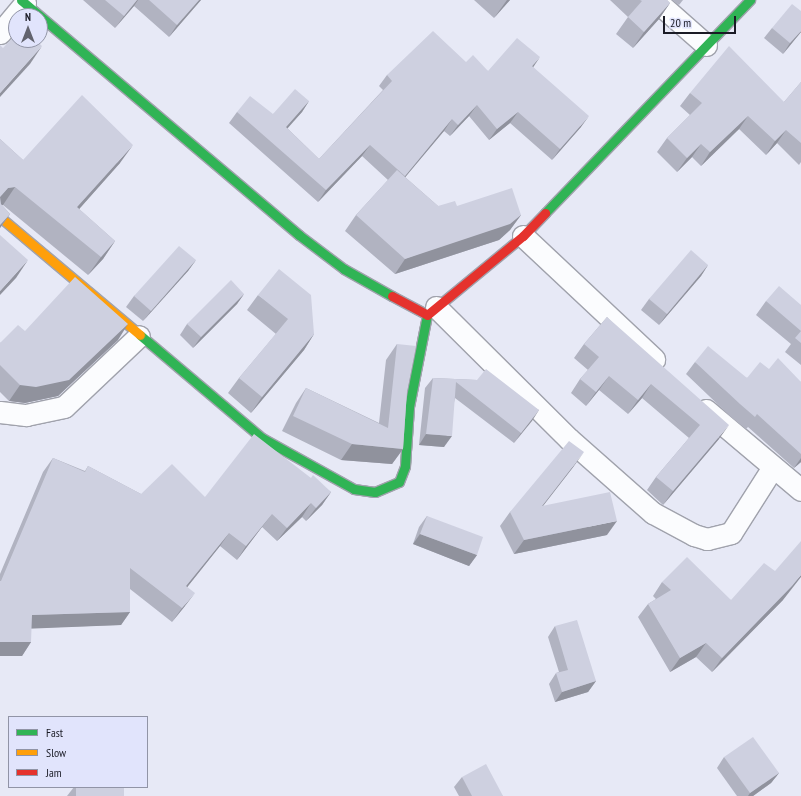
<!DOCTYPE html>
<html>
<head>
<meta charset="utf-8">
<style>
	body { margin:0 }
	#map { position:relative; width:801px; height:796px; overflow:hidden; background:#e7e9f6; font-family:"PT Sans Narrow",sans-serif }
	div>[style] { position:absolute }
	.roads { filter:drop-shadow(1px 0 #a0a2ac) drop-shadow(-1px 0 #a0a2ac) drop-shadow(0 1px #a0a2ac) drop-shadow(0 -1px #a0a2ac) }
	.street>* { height:21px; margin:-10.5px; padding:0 10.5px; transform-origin:10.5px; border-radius:10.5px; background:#fbfcfe }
	.fast>* { height:9px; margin:-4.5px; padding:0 4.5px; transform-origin:4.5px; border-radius:4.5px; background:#30b455 }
	.slow>* { height:9px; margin:-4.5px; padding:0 4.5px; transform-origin:4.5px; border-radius:4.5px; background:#ff9f0a }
	.jam>* { height:9px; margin:-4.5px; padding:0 4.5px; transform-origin:4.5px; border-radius:4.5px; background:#e5322d }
	.wall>* { inset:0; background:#b1b3c1 }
	.shaded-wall>* { inset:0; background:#90929d }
	.building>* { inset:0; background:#ced0e0 }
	span { translate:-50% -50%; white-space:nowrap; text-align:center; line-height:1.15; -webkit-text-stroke:3.5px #e1e4fc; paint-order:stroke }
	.legend { position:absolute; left:8px; top:716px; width:140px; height:72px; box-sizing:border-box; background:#e1e4fc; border:1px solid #9194a6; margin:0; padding:5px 7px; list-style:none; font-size:12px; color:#1a1b25 }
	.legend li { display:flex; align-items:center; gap:8px; height:20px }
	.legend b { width:20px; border:1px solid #9194a6 }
	.north { position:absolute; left:8px; top:8px; width:40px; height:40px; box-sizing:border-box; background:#e1e4fc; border:1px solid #9194a6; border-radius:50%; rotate:0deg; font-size:11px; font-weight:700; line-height:16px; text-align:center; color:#1a1b25 }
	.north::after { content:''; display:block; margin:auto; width:14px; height:18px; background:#62636e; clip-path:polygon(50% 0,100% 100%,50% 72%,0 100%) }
	.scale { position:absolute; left:663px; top:16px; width:73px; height:18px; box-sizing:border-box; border:2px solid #1a1b25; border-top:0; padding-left:5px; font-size:12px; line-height:14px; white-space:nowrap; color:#1a1b25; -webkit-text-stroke:3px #e1e4fc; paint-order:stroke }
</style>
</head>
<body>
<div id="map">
	<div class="roads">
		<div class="street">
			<i style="left:655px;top:0;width:68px;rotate:41.4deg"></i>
			<i style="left:0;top:33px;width:39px;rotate:-50deg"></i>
			<i style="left:523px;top:236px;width:180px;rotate:43.2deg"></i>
			<i style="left:436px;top:307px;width:187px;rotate:44.8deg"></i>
			<i style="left:569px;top:439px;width:112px;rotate:41.4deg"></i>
			<i style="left:653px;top:513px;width:47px;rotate:28.2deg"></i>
			<i style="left:694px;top:535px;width:14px;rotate:17deg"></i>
			<i style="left:707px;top:539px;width:25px;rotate:-14deg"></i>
			<i style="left:731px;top:533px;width:78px;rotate:-57.5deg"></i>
			<i style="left:706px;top:410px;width:124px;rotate:40.1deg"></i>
			<i style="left:0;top:412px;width:26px;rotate:7deg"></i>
			<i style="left:26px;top:415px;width:39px;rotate:-12deg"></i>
			<i style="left:64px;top:407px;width:103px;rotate:-43.4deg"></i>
		</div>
		<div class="fast">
			<i style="left:21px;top:0;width:364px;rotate:40.2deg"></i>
			<i style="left:299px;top:235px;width:56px;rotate:37.1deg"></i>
			<i style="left:344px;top:269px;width:55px;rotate:29.4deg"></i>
			<i style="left:545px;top:213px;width:296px;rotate:-46.1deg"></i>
			<i style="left:140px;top:335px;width:160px;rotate:40.2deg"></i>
			<i style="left:262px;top:438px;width:105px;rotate:29deg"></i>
			<i style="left:354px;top:489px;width:21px;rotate:8deg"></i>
			<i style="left:375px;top:492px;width:26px;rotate:-23deg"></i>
			<i style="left:399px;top:482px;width:17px;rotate:-69deg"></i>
			<i style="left:405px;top:466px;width:59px;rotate:-86.1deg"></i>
			<i style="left:409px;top:407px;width:94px;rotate:-78.9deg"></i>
		</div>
		<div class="slow">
			<i style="left:0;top:217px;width:183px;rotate:40.1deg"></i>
		</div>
		<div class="jam">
			<i style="left:392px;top:296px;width:40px;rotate:28deg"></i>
			<i style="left:427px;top:315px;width:124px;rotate:-39.5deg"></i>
			<i style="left:523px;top:236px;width:32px;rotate:-46deg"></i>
		</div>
	</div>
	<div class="wall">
		<i style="clip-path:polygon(83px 0,201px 0,169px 37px,134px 6px,115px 28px)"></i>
		<i style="clip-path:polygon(474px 0,510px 0,494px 18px)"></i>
		<i style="clip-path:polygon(610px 0,667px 0,670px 3px,659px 19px,633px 48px,616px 34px,628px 17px)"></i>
		<i style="clip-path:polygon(672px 0,683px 0,679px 5px)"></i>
		<i style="clip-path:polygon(772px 28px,801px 32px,783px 54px,764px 38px)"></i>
		<i style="clip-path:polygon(466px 62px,488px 71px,533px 67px,581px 127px,552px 160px,510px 123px,489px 140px,469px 116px,450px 136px,444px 131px,405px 177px,438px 206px,457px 206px,521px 215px,510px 230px,499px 240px,395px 274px,345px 231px,356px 215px,388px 180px,362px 156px,318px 202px,229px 123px,237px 112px,273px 114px,309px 101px,302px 112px,287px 128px,319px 159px,383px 90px,379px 86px,387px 75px)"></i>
		<i style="clip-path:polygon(801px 82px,801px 162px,799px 165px,777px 143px,766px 155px,739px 129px,701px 166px,692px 157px,677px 172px,657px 152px,667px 138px,690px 115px,680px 106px,690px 93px,784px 102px)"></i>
		<i style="clip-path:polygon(0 139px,23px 160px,120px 163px,79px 209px,115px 241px,103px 259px,88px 275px,3px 205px,2px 205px,10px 214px,0 228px)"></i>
		<i style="clip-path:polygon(196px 260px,188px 271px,143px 321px,126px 307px,134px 296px)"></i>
		<i style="clip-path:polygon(708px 265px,701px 276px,659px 325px,641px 310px,649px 299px)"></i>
		<i style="clip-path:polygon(244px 294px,237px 304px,193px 348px,180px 335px,187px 324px)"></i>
		<i style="clip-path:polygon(258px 295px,314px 334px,304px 350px,251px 413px,228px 393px,239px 378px,276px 334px,247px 310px)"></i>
		<i style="clip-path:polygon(766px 301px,801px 305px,801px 365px,785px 352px,791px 344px,756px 315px)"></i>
		<i style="clip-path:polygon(607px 317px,719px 439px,663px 505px,647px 490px,656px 477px,689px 438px,642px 398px,628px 414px,599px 390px,586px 406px,571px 393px,580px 379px,588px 370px,574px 358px,584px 344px)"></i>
		<i style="clip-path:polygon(25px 331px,118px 340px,58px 396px,25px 403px,9px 401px,0 392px,0 343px)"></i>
		<i style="clip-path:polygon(397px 344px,407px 391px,403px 449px,392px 464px,341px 460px,282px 431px,296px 403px,306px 388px,379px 423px,386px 360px)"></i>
		<i style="clip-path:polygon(695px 362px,747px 378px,769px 369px,801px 382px,801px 462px,794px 468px,748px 427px,746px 429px,731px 417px,686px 374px)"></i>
		<i style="clip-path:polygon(433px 378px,477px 380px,539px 410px,514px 443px,455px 398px,444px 447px,419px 445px,425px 388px)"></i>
		<i style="clip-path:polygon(53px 458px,85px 471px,88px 466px,141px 494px,205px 497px,311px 478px,331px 492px,322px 505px,306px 521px,302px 517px,277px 541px,262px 527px,237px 560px,220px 546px,187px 587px,185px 606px,172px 622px,130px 589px,130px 612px,121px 625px,31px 628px,31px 642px,22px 656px,0 656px,0 574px,43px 472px)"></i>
		<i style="clip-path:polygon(574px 466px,543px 506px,607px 535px,514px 554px,500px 526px,510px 512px)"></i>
		<i style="clip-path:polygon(427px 516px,477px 555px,469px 566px,413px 544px,419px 527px)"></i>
		<i style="clip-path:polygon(662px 582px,731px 600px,783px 600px,712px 672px,696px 657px,670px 672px,638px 617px,648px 604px,656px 599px,653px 596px)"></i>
		<i style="clip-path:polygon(555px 626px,596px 681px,588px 692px,555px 702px,549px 684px,556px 673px,559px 672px,548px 637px)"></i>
		<i style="clip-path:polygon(724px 757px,779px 773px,771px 783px,753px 796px,737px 796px,717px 768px)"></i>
		<i style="clip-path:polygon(462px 777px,503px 796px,459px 796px,454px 787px)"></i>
		<i style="clip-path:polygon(74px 787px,124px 787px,124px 796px,67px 796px)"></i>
	</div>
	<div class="shaded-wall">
		<i style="clip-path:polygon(137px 0,138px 0,134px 6px,115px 28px,124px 16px)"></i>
		<i style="clip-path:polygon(199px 0,201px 0,169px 37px,177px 25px)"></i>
		<i style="clip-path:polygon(507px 0,510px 0,494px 18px)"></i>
		<i style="clip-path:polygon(670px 3px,659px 19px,633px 48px,644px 32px)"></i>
		<i style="clip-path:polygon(801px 31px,801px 32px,783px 54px,790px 43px)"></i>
		<i style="clip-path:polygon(42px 46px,30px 64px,0 97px,0 93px)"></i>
		<i style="clip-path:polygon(540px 57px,532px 69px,532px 66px)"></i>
		<i style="clip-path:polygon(309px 101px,302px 112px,279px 138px,286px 127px)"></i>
		<i style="clip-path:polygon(477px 105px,469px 116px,450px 136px,458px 125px)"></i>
		<i style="clip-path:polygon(518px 112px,510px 123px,489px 140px,497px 129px)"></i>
		<i style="clip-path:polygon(589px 116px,581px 127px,552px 160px,560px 149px)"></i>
		<i style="clip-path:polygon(748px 116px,739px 129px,701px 166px,710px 152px)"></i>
		<i style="clip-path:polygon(452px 119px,444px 131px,397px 187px,405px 176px)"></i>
		<i style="clip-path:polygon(786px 130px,777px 143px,766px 155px,775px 141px)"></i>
		<i style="clip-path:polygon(701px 144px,692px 157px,677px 172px,687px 158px)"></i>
		<i style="clip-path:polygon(133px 145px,120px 163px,65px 225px,77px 207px)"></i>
		<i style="clip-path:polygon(370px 145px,362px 156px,318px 202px,326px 190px)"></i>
		<i style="clip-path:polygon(15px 187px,3px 205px,0 205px,0 197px,8px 188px)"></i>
		<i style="clip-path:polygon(10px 214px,0 228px,0 225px)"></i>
		<i style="clip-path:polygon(521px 215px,510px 230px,499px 240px,395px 274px,405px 259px)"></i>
		<i style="clip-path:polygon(115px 241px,103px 259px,88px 275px,101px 257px)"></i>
		<i style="clip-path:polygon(28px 260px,16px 278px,0 295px,0 291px)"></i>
		<i style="clip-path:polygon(196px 260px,188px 271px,143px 321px,151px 311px)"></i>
		<i style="clip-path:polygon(708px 265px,701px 276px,659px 325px,667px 314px)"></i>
		<i style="clip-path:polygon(244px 294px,237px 304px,193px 348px,201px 337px)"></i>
		<i style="clip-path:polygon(128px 324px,118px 340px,58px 396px,25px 403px,9px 401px,20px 385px)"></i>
		<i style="clip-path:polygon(314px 334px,304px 350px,251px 413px,262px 397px)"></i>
		<i style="clip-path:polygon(609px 376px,599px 390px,586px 406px,596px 392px)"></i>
		<i style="clip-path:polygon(651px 384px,642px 398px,628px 414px,638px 400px)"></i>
		<i style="clip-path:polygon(539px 410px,532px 421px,514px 443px,521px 433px)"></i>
		<i style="clip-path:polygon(729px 425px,719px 439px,663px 505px,673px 491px)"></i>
		<i style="clip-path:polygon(426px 434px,452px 436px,444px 447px,419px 445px)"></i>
		<i style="clip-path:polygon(352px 444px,403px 449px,392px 464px,341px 460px)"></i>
		<i style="clip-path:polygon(584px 452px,574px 466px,532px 520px,542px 506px)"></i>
		<i style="clip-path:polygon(801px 458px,801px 462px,794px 468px)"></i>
		<i style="clip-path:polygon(331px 492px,322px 505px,306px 521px,316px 508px)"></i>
		<i style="clip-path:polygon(311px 503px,302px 517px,277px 541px,287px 528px)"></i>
		<i style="clip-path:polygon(272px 514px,262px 527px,237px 560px,246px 546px)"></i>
		<i style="clip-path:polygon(617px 521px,607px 535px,514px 554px,524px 540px)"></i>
		<i style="clip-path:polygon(229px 533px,220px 546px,177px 600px,186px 586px)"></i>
		<i style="clip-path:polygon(420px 534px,477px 555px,469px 566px,413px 544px)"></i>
		<i style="clip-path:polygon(801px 575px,801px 577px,783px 600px,712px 672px,722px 658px)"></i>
		<i style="clip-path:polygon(195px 593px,185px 606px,172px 622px,182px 608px)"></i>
		<i style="clip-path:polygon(130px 612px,121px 625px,22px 629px,32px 615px)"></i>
		<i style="clip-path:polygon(0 642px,31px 642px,22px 656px,0 656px)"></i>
		<i style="clip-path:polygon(706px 643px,696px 657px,670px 672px,680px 658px)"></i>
		<i style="clip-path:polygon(596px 681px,588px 692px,555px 702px,562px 692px)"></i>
		<i style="clip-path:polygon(779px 773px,771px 783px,753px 796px,748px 796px,750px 793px)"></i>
	</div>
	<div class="building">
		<i style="clip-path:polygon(105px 0,137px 0,124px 16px)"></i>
		<i style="clip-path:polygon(149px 0,199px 0,177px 25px)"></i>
		<i style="clip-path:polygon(640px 0,667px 0,670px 3px,644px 32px,628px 17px,642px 1px)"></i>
		<i style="clip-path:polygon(792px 4px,801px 11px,801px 31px,790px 43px,772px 28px)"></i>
		<i style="clip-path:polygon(433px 31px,466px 62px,473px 55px,488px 71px,517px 38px,540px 57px,532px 66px,589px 116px,560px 149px,518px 112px,497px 129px,477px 105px,458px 125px,452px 119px,405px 176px,370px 145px,326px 190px,237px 112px,250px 96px,273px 114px,295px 89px,309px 101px,286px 127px,319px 159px,392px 81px,387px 75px)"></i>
		<i style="clip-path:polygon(16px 34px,16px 40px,36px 40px,42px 46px,0 93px,0 45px,3px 48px)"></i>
		<i style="clip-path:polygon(729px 46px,784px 102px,801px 82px,801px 143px,786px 130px,775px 141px,748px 116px,710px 152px,701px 144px,687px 158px,667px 138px,702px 103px,690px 93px)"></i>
		<i style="clip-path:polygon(82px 95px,133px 145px,77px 207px,115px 241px,101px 257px,15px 187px,8px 188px,0 197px,1px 204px,10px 214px,0 225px,0 139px,23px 160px)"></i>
		<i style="clip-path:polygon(397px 170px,438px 206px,455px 201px,457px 206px,512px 188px,521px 215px,510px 224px,405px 259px,356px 215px)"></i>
		<i style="clip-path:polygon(0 235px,28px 260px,0 291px)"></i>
		<i style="clip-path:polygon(179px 246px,196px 260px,151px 311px,134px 296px)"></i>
		<i style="clip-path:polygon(691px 250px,708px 265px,667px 314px,649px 299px)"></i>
		<i style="clip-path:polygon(279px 269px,311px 295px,314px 334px,262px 397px,239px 378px,288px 319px,258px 295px)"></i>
		<i style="clip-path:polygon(75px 277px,128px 324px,69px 380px,36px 387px,20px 385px,0 365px,0 343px,18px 325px,25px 331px)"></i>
		<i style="clip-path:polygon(231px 280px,244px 294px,201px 337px,187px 324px)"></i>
		<i style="clip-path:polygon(779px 286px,801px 305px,801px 343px,795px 338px,801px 331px,766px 301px)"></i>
		<i style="clip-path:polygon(607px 317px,729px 425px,673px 491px,656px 477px,700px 425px,651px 384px,638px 400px,609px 376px,596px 392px,580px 379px,599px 357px,584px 344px)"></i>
		<i style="clip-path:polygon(397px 344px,416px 346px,407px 391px,403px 449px,352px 444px,293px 416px,306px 388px,388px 428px)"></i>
		<i style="clip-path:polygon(708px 346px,747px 378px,760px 362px,769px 369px,778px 358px,801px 382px,801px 454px,757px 414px,755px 417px,740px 404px,695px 362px)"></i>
		<i style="clip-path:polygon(486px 369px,539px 410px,521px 433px,456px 382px,452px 436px,426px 434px,433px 378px,477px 380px)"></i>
		<i style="clip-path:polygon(254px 434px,311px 478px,313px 475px,331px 492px,316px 508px,311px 503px,287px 528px,272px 514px,246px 546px,229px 533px,186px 586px,195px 593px,182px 608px,130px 568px,130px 612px,32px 615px,31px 642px,0 642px,0 581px,1px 581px,53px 458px,85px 472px,88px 466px,141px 494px,172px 464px,205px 497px)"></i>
		<i style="clip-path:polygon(569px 441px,584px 452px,542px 506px,610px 492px,617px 521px,524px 540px,510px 512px)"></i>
		<i style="clip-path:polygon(427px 516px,483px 537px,477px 555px,420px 534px)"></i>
		<i style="clip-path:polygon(801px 541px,801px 575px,792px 586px,722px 658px,706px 643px,680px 658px,648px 604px,671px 590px,662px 582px,687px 557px,731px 600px,764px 563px,775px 571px)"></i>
		<i style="clip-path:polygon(577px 620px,596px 681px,562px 692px,556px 673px,568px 670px,555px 626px)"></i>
		<i style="clip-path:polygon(753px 737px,779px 773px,750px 793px,724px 757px)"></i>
		<i style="clip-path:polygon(486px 764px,503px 796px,472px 796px,462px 777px)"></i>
		<i style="clip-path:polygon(76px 787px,124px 787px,124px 796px,76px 796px)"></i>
	</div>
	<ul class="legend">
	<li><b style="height:5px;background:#30b455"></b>Fast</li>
	<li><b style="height:5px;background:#ff9f0a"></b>Slow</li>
	<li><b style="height:5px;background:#e5322d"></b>Jam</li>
	</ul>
	<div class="north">N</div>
	<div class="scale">20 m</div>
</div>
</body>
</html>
